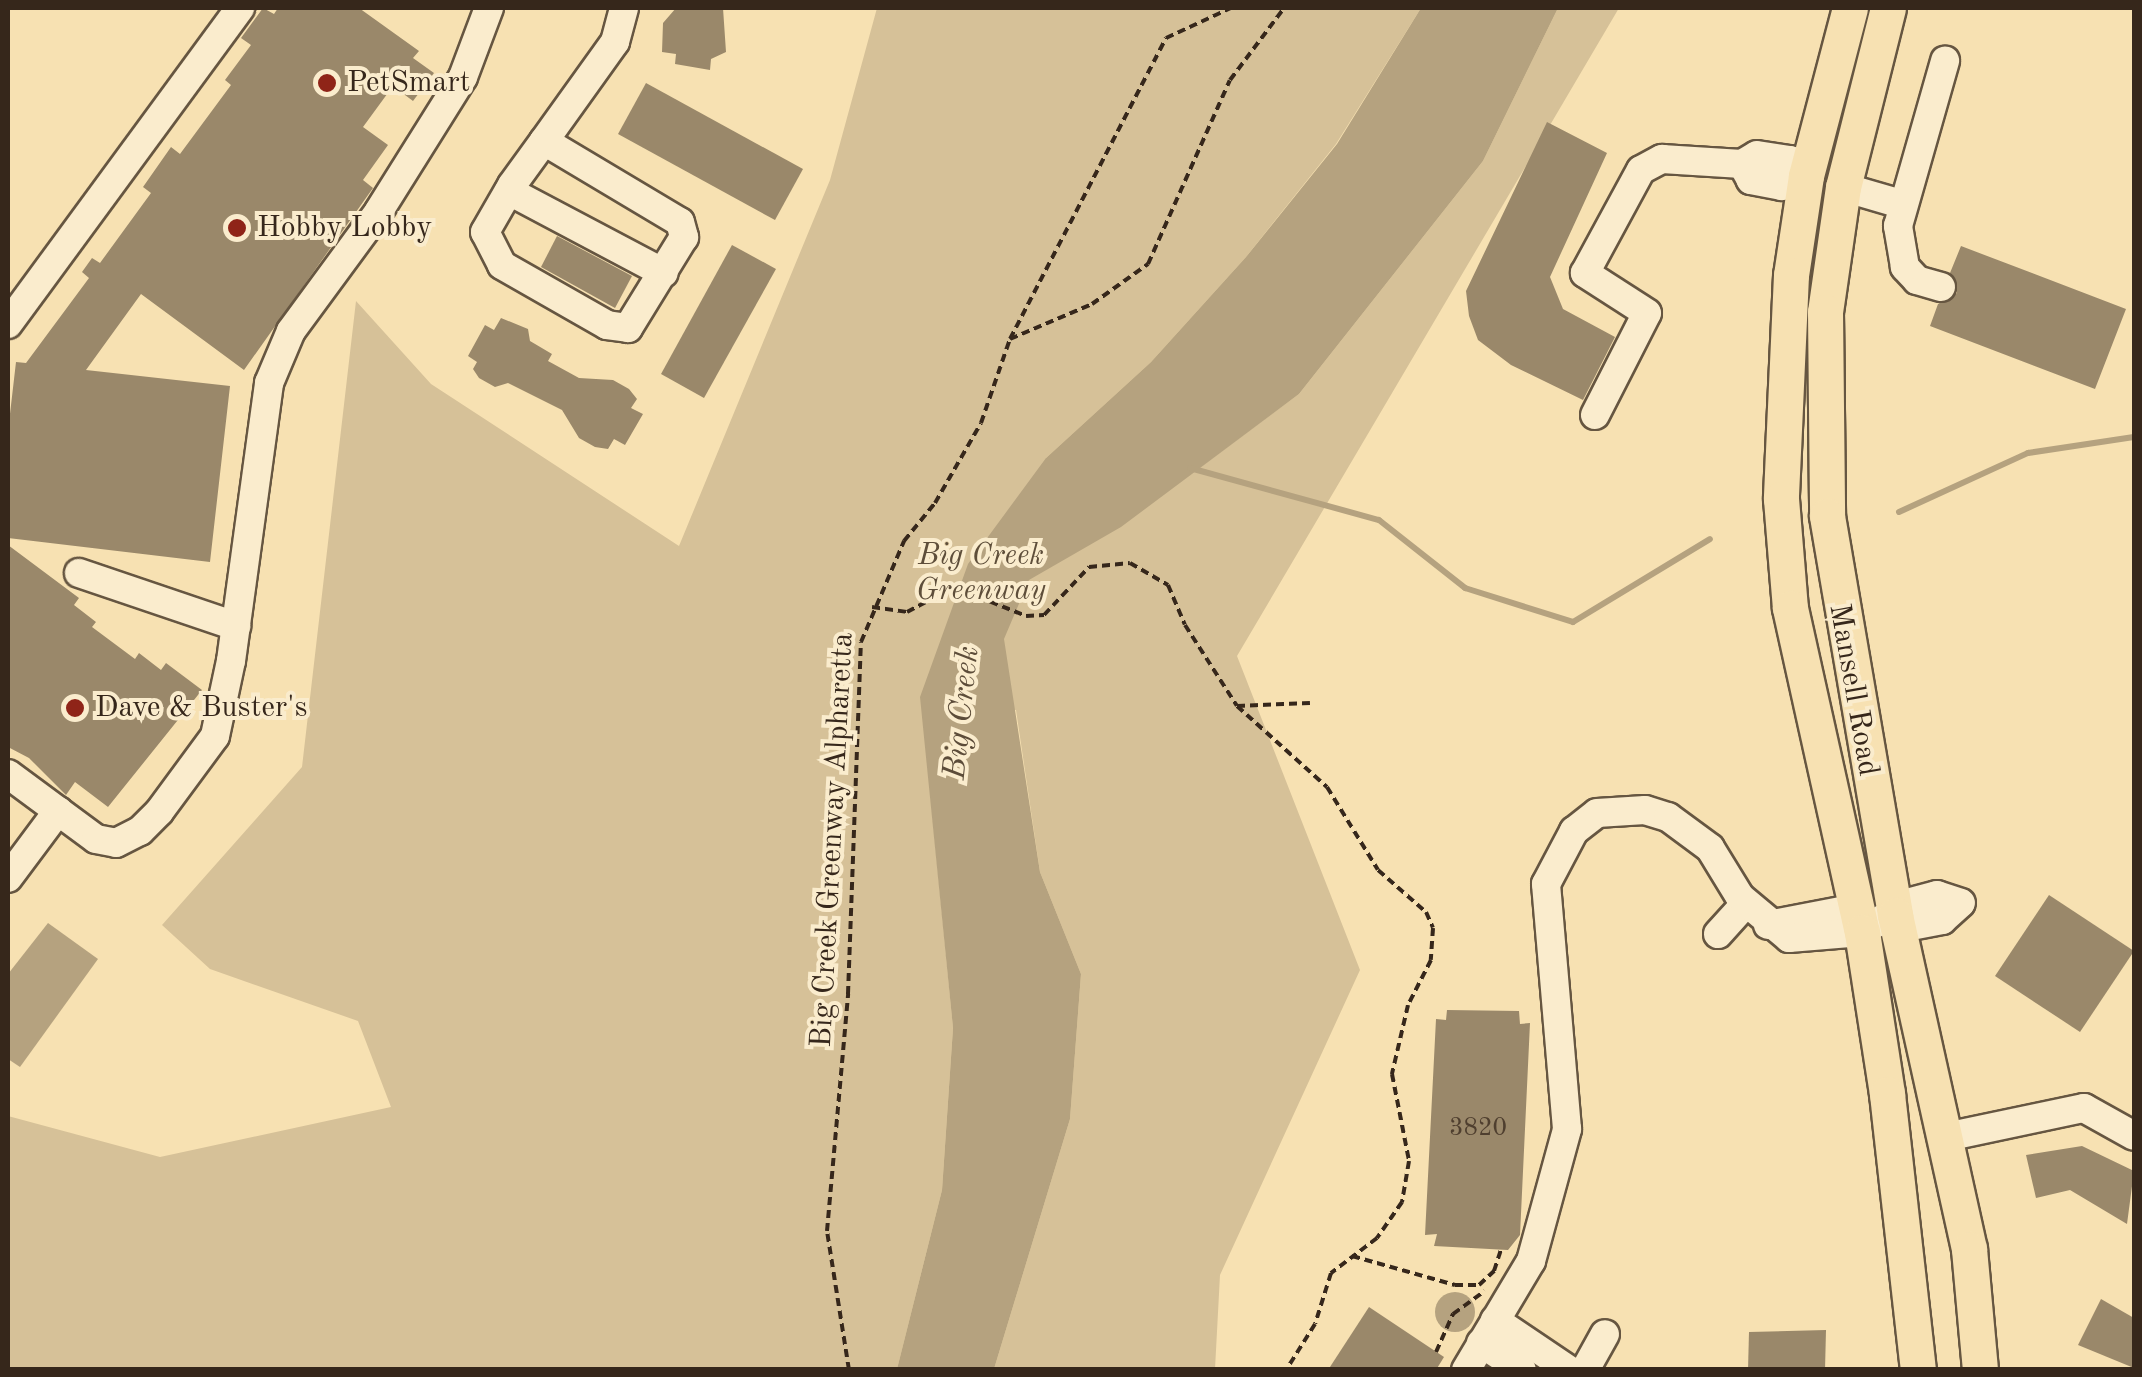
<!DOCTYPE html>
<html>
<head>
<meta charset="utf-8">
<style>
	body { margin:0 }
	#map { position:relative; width:2142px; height:1377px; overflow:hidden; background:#f7e1b2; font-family:"Old Standard TT",serif }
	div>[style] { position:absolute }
	.green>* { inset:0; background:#d6c198 }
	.water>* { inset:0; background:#b5a27f }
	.round { border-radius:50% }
	.stream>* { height:6px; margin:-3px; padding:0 3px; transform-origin:3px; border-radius:3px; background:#b5a27f }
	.building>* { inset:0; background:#9a886a }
	.path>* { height:4px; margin-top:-2px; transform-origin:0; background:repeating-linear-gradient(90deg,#36271b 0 8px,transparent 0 13px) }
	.roads { filter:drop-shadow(2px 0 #665641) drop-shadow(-2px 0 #665641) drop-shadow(0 2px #665641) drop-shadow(0 -2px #665641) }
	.minor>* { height:28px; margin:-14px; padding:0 14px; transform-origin:14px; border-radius:14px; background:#faeccd }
	.major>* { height:35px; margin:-17.5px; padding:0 17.5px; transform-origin:17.5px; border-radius:17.5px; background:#f7e1b2 }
	.dots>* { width:28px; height:28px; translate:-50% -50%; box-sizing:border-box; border:5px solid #faeccd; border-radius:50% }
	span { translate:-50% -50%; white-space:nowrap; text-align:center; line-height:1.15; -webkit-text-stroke:8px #faeccd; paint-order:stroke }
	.number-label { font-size:25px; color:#4f3f2f }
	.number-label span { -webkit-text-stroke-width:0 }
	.poi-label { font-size:30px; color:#36271b }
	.left { translate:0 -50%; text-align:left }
	.park-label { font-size:30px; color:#5e4e3a; font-style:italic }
	.street-label { font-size:30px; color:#36271b }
	.water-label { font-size:32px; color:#5c4c39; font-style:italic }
	.frame { position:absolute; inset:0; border:10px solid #36271b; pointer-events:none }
</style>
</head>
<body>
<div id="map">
	<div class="green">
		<i style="clip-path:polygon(877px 8px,1421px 8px,1336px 144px,1246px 257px,1151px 362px,1046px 458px,1145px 508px,1299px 394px,1483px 161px,1558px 8px,1619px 8px,1237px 656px,1360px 970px,1220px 1275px,1215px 1369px,994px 1369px,1070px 1119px,1081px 974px,1040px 872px,1016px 710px,921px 698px,953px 1028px,942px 1190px,897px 1369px,8px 1369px,8px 1116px,160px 1157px,391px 1107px,358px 1021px,210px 969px,162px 925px,302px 767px,356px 301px,431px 384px,679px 546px,830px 180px)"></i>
	</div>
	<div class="water">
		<i style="clip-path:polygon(1421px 8px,1558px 8px,1483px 161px,1299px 394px,1121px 527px,1029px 580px,1004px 639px,1040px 872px,1081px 974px,1070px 1119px,994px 1369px,897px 1369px,942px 1190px,953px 1028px,920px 697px,968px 564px,1046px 458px,1151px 362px,1246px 257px,1337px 144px)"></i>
		<i style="clip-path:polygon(48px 923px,98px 959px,20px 1067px,8px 1059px,8px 974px)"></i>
		<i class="round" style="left:1435px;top:1292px;width:40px;height:40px"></i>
	</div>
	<div class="stream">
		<i style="left:1190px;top:468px;width:196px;rotate:15.4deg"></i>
		<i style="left:1379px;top:520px;width:110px;rotate:38.3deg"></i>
		<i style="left:1465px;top:588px;width:113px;rotate:17.5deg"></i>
		<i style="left:1573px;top:622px;width:160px;rotate:-31.2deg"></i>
		<i style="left:1899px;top:512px;width:142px;rotate:-24.6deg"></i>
		<i style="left:2028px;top:453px;width:107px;rotate:-8.6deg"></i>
	</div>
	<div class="building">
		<i style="clip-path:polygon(263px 8px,274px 14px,278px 8px,359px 8px,419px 51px,413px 58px,434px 73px,413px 101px,393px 86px,363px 127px,388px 145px,363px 180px,373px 188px,244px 370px,141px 294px,86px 370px,230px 386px,210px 562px,8px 538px,8px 431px,16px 362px,26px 363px,89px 278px,82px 272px,92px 258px,100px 263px,151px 193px,143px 187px,171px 147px,180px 154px,231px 85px,225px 80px,251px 45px,241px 38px)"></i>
		<i style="clip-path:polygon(676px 8px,723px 8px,726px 52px,711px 59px,710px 70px,675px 64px,676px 54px,662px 52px,663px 23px)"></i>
		<i style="clip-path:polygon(646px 83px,803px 169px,775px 220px,618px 134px)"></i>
		<i style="clip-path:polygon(1547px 122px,1607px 153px,1550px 277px,1563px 309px,1615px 337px,1583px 400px,1511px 365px,1478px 340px,1469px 316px,1466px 291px)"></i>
		<i style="clip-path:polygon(557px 236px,632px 276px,615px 308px,541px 267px)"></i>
		<i style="clip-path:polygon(732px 245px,776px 269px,704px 398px,661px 374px)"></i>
		<i style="clip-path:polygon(1961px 246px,2126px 309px,2095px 389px,1930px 326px,1938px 304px,1957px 293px,1950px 273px)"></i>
		<i style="clip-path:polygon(501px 318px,528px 329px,530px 341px,552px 354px,548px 361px,579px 378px,613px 380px,629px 389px,637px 399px,631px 408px,643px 414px,625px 445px,614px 439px,608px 449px,595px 447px,579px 438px,562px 410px,508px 383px,495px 387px,479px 378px,473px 369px,477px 362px,468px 356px,485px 325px,494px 330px)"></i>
		<i style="clip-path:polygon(8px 545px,79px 598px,74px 605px,96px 622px,92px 627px,135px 659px,139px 653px,161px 670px,166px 663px,202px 690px,108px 807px,75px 782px,66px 795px,29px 758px,8px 747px)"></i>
		<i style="clip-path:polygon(2049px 895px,2134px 951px,2080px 1032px,1995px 976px)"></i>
		<i style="clip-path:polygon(1447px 1010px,1519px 1011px,1520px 1024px,1530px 1023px,1520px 1235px,1508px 1250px,1434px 1246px,1437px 1234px,1425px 1235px,1436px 1019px,1446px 1020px)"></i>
		<i style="clip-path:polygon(2082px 1146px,2134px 1171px,2127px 1224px,2070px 1190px,2036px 1198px,2026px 1155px)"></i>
		<i style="clip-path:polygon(2101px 1299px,2134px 1318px,2134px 1368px,2078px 1345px)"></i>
		<i style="clip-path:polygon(1369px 1307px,1444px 1357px,1436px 1370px,1328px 1370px)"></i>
		<i style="clip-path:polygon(1826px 1330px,1825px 1370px,1748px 1370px,1749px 1332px)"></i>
	</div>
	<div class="path">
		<i style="left:1010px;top:339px;width:89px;rotate:-23.1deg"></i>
		<i style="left:1092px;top:304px;width:69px;rotate:-35.5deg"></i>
		<i style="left:1148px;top:264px;width:201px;rotate:-66deg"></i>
		<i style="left:1230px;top:80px;width:90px;rotate:-53.1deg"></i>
		<i style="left:872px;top:607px;width:35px;rotate:8deg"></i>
		<i style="left:907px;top:612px;width:53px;rotate:-28deg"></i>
		<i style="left:954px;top:587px;width:78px;rotate:21.9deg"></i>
		<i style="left:1026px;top:616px;width:18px;rotate:-3deg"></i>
		<i style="left:1044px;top:615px;width:66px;rotate:-46.8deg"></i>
		<i style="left:1089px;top:567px;width:41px;rotate:-5.6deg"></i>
		<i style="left:1130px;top:563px;width:44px;rotate:30.1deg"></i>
		<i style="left:1168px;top:585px;width:43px;rotate:67deg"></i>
		<i style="left:1185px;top:625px;width:96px;rotate:57.3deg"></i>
		<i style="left:1237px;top:706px;width:73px;rotate:-2.4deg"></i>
		<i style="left:1237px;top:706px;width:121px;rotate:42deg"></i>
		<i style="left:1327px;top:787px;width:97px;rotate:58.4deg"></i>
		<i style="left:1378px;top:870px;width:64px;rotate:41.2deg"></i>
		<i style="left:1426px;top:912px;width:17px;rotate:66deg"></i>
		<i style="left:1433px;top:928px;width:32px;rotate:94deg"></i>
		<i style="left:1431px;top:960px;width:51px;rotate:117.1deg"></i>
		<i style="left:1408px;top:1005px;width:71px;rotate:103.1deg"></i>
		<i style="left:1392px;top:1074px;width:89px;rotate:78.9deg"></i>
		<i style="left:1409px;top:1161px;width:42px;rotate:99.7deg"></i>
		<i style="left:1402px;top:1202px;width:44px;rotate:124.8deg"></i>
		<i style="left:1377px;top:1238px;width:58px;rotate:142.7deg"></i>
		<i style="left:1331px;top:1273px;width:53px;rotate:107.4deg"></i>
		<i style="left:1315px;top:1324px;width:54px;rotate:122.2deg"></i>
		<i style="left:1352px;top:1256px;width:107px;rotate:15.7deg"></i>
		<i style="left:1455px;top:1285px;width:24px"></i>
		<i style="left:1479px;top:1285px;width:21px;rotate:-43deg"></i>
		<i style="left:1494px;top:1271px;width:23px;rotate:-72deg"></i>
		<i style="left:1436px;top:1352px;width:42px;rotate:-65.9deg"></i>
		<i style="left:1453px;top:1314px;width:39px;rotate:-36deg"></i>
		<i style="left:849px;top:1370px;width:141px;rotate:-99deg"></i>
		<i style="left:827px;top:1231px;width:238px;rotate:-84.9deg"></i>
		<i style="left:848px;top:994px;width:352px;rotate:-87.9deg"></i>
		<i style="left:861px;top:642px;width:110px;rotate:-66.9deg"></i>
		<i style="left:904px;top:541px;width:49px;rotate:-50.8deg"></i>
		<i style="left:935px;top:503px;width:92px;rotate:-60.1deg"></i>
		<i style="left:981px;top:423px;width:89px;rotate:-71deg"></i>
		<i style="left:1010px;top:339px;width:339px;rotate:-62.6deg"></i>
		<i style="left:1166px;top:38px;width:72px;rotate:-24.8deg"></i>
	</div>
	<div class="roads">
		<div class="minor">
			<i style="left:544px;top:141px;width:158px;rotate:30.8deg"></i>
			<i style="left:680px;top:222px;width:16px;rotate:75deg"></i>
			<i style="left:684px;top:237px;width:107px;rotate:121.6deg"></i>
			<i style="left:628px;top:328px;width:21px;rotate:-172deg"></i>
			<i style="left:607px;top:325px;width:121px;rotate:-150.3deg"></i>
			<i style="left:502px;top:265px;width:37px;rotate:-117deg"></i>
			<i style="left:485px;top:232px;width:54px;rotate:-60.1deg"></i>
			<i style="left:512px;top:185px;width:54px;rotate:-54deg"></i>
			<i style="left:544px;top:141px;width:122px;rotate:-54.4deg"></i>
			<i style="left:615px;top:42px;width:35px;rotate:-75deg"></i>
			<i style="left:1843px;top:187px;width:60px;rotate:16.3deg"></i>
			<i style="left:509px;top:191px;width:175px;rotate:27.9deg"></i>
			<i style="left:1941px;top:287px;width:25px;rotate:-164deg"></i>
			<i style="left:1917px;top:280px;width:18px;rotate:-133deg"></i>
			<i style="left:1905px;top:267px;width:42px;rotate:-99.7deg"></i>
			<i style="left:1898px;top:226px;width:172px;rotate:-74.1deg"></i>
			<i style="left:8px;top:324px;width:392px;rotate:-53.7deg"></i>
			<i style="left:1595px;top:415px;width:114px;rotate:-63deg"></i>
			<i style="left:1647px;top:313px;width:74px;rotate:-147.2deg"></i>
			<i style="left:1585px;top:273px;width:117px;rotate:-61.5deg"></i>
			<i style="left:1641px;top:170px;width:24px;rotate:-28deg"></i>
			<i style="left:1662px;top:159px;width:80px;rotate:3.6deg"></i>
			<i style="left:1742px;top:164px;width:17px;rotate:-31deg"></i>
			<i style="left:1757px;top:155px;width:33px;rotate:9deg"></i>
			<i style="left:1790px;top:160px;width:23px;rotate:45deg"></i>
			<i style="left:1806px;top:176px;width:26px;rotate:157deg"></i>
			<i style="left:1782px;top:186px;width:32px;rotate:-169deg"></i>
			<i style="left:1751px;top:180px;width:18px;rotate:-119deg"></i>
			<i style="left:79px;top:573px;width:166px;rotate:18.7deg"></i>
			<i style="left:8px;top:774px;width:109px;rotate:36.5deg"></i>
			<i style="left:96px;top:839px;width:20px;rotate:11deg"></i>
			<i style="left:116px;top:843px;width:27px;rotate:-27deg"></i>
			<i style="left:140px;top:831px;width:27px;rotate:-45deg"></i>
			<i style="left:159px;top:812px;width:94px;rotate:-53.6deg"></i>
			<i style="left:215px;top:736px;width:77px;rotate:-78deg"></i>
			<i style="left:231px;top:661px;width:281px;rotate:-82.2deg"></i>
			<i style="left:269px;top:383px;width:56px;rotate:-67.1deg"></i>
			<i style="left:291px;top:331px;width:149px;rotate:-53.7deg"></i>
			<i style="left:379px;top:211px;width:158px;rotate:-57.9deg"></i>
			<i style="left:463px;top:77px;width:74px;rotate:-69.4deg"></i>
			<i style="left:8px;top:878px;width:84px;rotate:-53.3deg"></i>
			<i style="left:1895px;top:915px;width:19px;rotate:35deg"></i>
			<i style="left:1911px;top:926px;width:32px;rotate:-11deg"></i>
			<i style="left:1942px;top:920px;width:25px;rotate:-42deg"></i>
			<i style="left:1768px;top:925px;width:90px;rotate:-10.9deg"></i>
			<i style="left:1718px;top:934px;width:42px;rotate:-47.9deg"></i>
			<i style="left:1946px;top:1137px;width:141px;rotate:-11.9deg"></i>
			<i style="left:2084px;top:1108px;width:57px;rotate:29.2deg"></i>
			<i style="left:1495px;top:1320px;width:89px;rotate:34deg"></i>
			<i style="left:1481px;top:1343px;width:49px;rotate:33.4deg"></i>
			<i style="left:1466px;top:1370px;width:127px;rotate:-59.2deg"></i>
			<i style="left:1531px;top:1261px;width:137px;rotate:-74.7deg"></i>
			<i style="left:1567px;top:1129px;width:246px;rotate:-94.9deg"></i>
			<i style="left:1546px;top:884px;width:60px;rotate:-62.2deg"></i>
			<i style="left:1574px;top:831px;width:29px;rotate:-38deg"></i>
			<i style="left:1597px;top:813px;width:48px;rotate:-3.6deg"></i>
			<i style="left:1645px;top:810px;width:24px;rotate:17deg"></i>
			<i style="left:1668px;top:817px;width:52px;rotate:36.4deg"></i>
			<i style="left:1710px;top:848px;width:57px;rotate:58.5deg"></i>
			<i style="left:1740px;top:897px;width:64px;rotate:39.9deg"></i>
			<i style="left:1789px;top:938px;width:73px;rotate:-4.7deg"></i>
			<i style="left:1862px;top:932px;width:54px;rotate:-32.8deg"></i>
			<i style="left:1907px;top:903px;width:31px;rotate:-15deg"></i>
			<i style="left:1937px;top:895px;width:25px;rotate:18deg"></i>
			<i style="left:1585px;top:1370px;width:41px;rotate:-60.9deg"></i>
		</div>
		<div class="major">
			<i style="left:1850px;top:8px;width:174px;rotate:104.7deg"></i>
			<i style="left:1806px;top:176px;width:100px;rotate:98.6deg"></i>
			<i style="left:1791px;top:275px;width:224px;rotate:92.6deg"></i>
			<i style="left:1781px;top:499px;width:109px;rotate:85.3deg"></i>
			<i style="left:1790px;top:608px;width:332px;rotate:77.5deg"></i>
			<i style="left:1862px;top:932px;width:164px;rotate:81.2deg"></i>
			<i style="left:1887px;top:1094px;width:278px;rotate:83.6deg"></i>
			<i style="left:1888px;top:8px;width:185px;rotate:104.1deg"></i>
			<i style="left:1843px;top:187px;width:126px;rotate:98.2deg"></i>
			<i style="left:1825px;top:312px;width:204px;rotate:89.4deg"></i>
			<i style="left:1827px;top:516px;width:405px;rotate:80.3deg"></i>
			<i style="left:1895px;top:915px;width:342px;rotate:77.5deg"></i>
			<i style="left:1969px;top:1249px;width:121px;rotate:84.8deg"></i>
		</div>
	</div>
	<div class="dots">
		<i style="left:327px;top:83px;background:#8f2418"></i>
		<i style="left:237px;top:228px;background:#8f2418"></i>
		<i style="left:75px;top:708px;background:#8f2418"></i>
	</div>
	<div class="number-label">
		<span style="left:1478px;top:1129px">3820</span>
	</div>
	<div class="poi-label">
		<span class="left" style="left:347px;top:83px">PetSmart</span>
		<span class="left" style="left:257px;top:228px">Hobby Lobby</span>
		<span class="left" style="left:95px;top:708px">Dave &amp; Buster's</span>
	</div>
	<div class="park-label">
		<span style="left:981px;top:573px">Big Creek<br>Greenway</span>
	</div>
	<div class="street-label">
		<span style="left:1853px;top:690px;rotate:80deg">Mansell Road</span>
		<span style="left:833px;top:840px;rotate:-87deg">Big Creek Greenway Alpharetta</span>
	</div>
	<div class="water-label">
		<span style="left:963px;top:713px;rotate:-84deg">Big Creek</span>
	</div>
	<div class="frame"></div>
</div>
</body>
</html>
